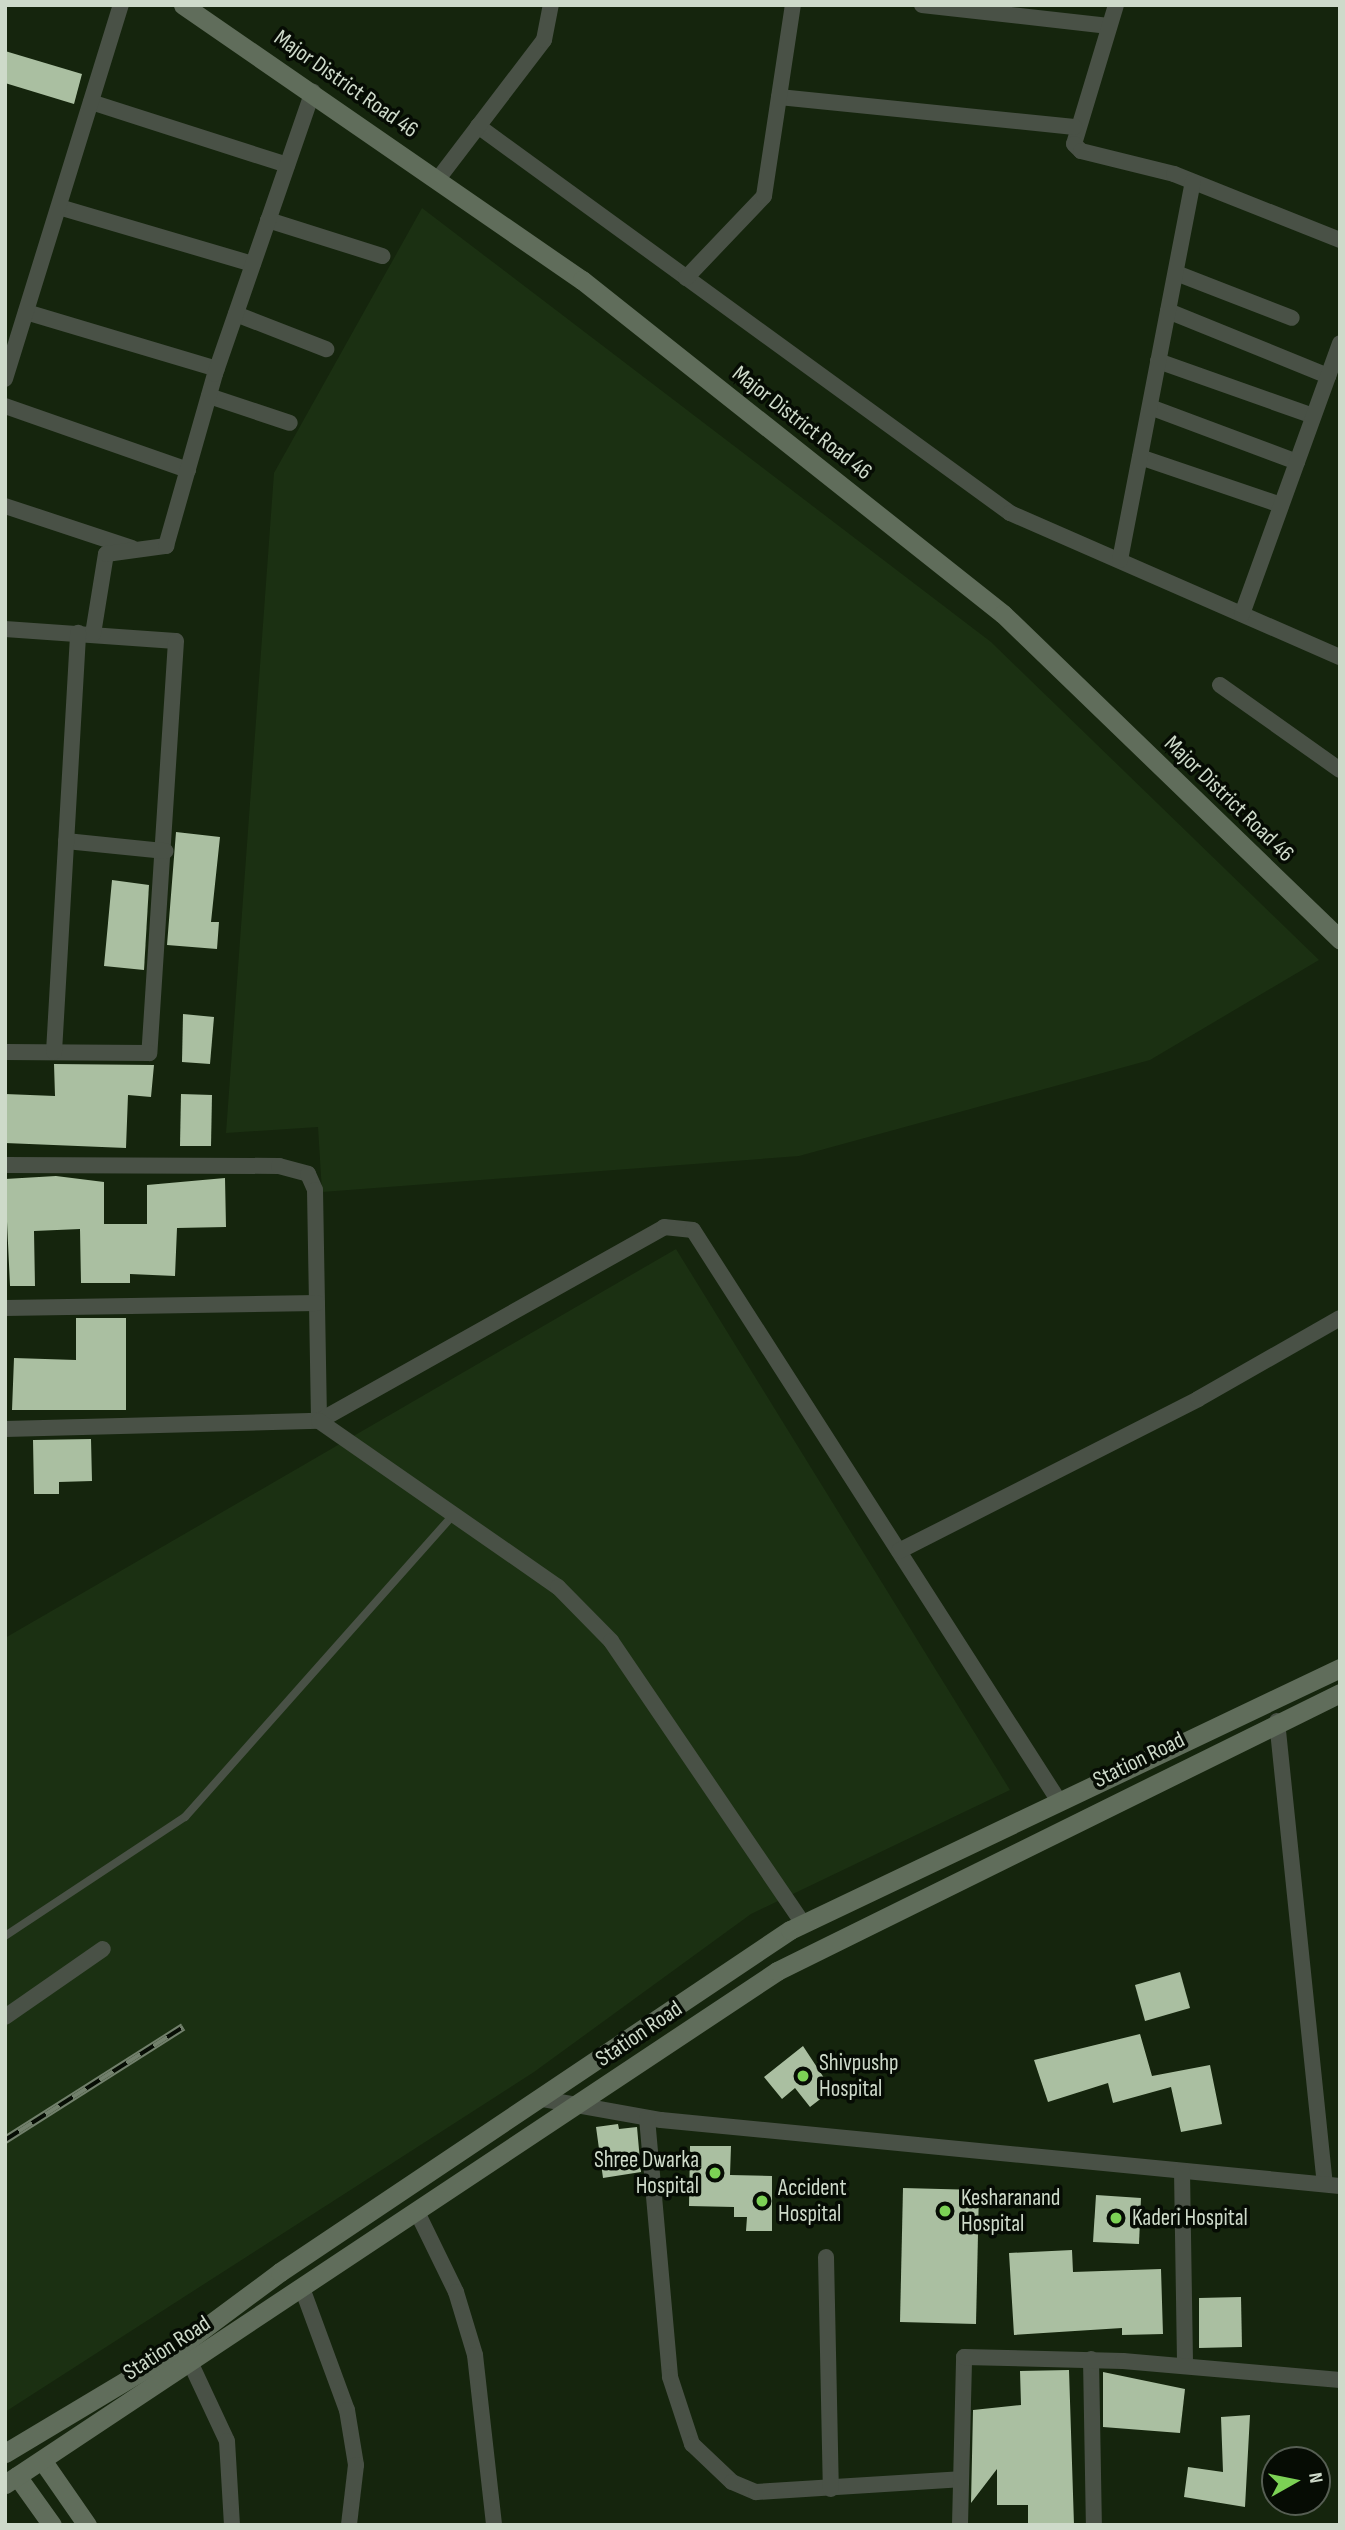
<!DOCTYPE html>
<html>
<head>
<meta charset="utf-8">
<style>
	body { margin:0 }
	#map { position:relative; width:1345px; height:2530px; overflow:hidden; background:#15250d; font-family:"Sofia Sans Condensed",sans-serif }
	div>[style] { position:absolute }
	.built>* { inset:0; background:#1b3012 }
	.building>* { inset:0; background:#aabfa1 }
	.service>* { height:8px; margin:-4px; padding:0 4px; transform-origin:4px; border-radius:4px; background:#495146 }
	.minor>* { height:16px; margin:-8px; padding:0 8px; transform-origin:8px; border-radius:8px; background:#495146 }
	.secondary>* { height:19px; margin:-9.5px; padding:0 9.5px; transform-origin:9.5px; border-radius:9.5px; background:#606d5b }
	.rail>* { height:8px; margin-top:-4px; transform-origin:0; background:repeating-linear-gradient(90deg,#060c04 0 16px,#72806c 0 32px); box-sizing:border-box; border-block:2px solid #72806c }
	.dots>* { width:19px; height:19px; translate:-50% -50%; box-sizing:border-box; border:4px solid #060c04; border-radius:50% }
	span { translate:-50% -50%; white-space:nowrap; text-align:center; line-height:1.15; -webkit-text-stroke:7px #060c04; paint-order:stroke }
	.street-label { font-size:23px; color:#cedaca }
	.poi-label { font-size:23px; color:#cedaca }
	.left { translate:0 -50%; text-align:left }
	.right { translate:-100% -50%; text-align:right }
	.frame { position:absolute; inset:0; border:7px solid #cedaca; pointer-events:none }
	.north { position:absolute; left:1261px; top:2446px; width:70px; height:70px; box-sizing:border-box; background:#060c04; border:2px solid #565e53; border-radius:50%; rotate:81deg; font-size:19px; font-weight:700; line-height:28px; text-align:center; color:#cedaca }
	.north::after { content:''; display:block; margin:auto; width:24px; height:32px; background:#7cd155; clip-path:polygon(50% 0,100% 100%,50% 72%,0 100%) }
</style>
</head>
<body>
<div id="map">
	<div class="built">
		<i style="clip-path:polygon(422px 208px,991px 642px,1319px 960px,1150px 1060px,799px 1156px,322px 1192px,318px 1127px,226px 1133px,274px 473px)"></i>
		<i style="clip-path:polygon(676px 1249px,1010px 1790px,751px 1914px,534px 2072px,5px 2412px,5px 1638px)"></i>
	</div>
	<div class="building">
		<i style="clip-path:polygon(5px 51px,82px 74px,74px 104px,5px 83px)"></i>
		<i style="clip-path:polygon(176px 832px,220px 837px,211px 922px,219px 922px,217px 949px,167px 945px)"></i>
		<i style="clip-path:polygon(112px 880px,149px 885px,144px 970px,104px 966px)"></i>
		<i style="clip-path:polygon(183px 1014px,214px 1017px,210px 1064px,182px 1062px)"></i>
		<i style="clip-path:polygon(54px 1064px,154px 1065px,151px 1097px,128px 1095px,126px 1148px,5px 1143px,5px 1094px,55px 1096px)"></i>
		<i style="clip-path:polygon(181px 1094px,212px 1095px,211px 1146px,180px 1146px)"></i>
		<i style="clip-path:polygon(56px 1176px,104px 1182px,104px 1224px,147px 1224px,147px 1185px,225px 1178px,226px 1227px,177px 1228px,175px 1276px,130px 1274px,130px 1283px,81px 1283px,80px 1229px,34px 1231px,35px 1286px,10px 1286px,5px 1179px)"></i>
		<i style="clip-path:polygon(76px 1318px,126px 1318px,126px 1410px,12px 1410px,14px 1358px,76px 1360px)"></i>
		<i style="clip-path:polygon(91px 1439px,92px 1481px,59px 1482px,59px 1494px,34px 1494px,33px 1440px)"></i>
		<i style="clip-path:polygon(1180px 1972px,1190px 2008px,1145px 2021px,1135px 1985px)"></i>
		<i style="clip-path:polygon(1140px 2034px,1152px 2076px,1210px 2065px,1222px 2124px,1181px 2132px,1171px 2087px,1113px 2103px,1108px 2083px,1048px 2102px,1034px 2060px)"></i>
		<i style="clip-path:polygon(803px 2046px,832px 2090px,810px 2107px,795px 2088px,782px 2099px,764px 2077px)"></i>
		<i style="clip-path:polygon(618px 2124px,619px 2129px,637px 2127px,641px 2172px,603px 2178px,596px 2127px)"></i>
		<i style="clip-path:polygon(690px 2146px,731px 2146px,730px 2175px,772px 2176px,772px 2231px,746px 2231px,747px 2217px,734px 2217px,734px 2207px,689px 2206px)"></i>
		<i style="clip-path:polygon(903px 2188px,979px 2190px,976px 2324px,900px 2322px)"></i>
		<i style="clip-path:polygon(1096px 2195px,1141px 2198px,1139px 2244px,1093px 2242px)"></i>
		<i style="clip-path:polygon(1072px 2250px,1073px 2272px,1161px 2269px,1163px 2334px,1122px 2335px,1122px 2328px,1014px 2335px,1009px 2253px)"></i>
		<i style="clip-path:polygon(1241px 2297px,1242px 2347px,1199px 2348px,1199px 2298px)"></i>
		<i style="clip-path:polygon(1069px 2370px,1074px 2525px,1028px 2525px,1028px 2505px,997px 2505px,997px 2469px,971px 2503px,973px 2410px,1021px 2405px,1020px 2371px)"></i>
		<i style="clip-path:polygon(1103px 2372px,1185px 2389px,1180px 2433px,1103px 2427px)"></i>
		<i style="clip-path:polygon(1250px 2415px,1245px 2507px,1184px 2497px,1188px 2467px,1223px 2472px,1221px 2417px)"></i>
	</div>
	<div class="service">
		<i style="left:5px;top:1936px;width:216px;rotate:-33.5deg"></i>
		<i style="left:185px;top:1817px;width:401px;rotate:-48.4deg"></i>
	</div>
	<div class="minor">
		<i style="left:922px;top:5px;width:188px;rotate:6.4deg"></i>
		<i style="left:1116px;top:5px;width:145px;rotate:106.8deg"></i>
		<i style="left:1074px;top:144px;width:10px;rotate:45deg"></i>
		<i style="left:1081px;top:151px;width:96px;rotate:13.9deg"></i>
		<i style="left:1174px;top:174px;width:179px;rotate:21.7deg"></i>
		<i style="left:779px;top:97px;width:297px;rotate:5.8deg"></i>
		<i style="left:91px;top:102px;width:206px;rotate:17.8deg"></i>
		<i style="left:478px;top:126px;width:658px;rotate:36.03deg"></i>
		<i style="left:1010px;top:513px;width:360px;rotate:23.6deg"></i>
		<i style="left:438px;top:179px;width:175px;rotate:-52.7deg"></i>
		<i style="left:544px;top:40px;width:36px;rotate:-79deg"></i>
		<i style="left:59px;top:207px;width:202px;rotate:16.4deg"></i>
		<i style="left:268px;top:220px;width:120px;rotate:17.5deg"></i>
		<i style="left:1176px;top:273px;width:124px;rotate:21.2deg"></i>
		<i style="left:686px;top:278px;width:113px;rotate:-46.4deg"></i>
		<i style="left:764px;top:196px;width:193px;rotate:-81.4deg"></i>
		<i style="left:1168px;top:311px;width:173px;rotate:22.1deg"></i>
		<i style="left:26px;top:312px;width:199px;rotate:16.6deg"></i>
		<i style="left:236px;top:314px;width:97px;rotate:21.3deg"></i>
		<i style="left:1158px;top:361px;width:164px;rotate:19.5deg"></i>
		<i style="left:5px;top:379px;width:392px;rotate:-72.8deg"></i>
		<i style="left:209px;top:396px;width:85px;rotate:18.4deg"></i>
		<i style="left:5px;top:406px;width:194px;rotate:19.3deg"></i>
		<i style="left:1150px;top:407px;width:157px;rotate:20.5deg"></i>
		<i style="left:1140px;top:457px;width:149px;rotate:18.8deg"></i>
		<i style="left:5px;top:506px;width:134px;rotate:18.3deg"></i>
		<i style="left:1120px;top:560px;width:385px;rotate:-79.1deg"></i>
		<i style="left:1242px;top:614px;width:288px;rotate:-70.1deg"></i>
		<i style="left:5px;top:629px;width:171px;rotate:4deg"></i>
		<i style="left:176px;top:641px;width:413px;rotate:93.7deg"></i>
		<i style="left:149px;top:1053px;width:144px;rotate:-179.6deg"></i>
		<i style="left:93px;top:634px;width:81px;rotate:-80.8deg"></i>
		<i style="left:106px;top:554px;width:61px;rotate:-7.6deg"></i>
		<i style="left:166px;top:546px;width:179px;rotate:-74.1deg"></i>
		<i style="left:215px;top:374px;width:299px;rotate:-70.9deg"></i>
		<i style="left:1220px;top:685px;width:147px;rotate:35.3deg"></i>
		<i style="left:66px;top:841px;width:100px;rotate:5.8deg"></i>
		<i style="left:54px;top:1052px;width:420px;rotate:-86.7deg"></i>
		<i style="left:5px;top:1165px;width:274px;rotate:0.2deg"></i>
		<i style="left:279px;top:1166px;width:30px;rotate:15deg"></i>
		<i style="left:308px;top:1174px;width:17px;rotate:66deg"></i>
		<i style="left:315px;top:1190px;width:231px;rotate:89deg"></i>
		<i style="left:319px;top:1421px;width:396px;rotate:-29.3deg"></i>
		<i style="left:664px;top:1227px;width:29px;rotate:6deg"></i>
		<i style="left:693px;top:1230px;width:675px;rotate:57.35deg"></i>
		<i style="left:5px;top:1308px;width:312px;rotate:-0.9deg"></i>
		<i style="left:5px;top:1429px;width:314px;rotate:-1.5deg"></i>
		<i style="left:319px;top:1421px;width:291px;rotate:34.8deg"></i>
		<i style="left:558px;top:1587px;width:76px;rotate:45.5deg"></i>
		<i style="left:611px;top:1641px;width:341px;rotate:55.8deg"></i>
		<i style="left:899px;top:1551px;width:335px;rotate:-26.9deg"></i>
		<i style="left:1198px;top:1399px;width:163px;rotate:-29.7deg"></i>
		<i style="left:1277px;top:1721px;width:465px;rotate:84.1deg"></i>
		<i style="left:5px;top:2017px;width:119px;rotate:-34.8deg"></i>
		<i style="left:543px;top:2099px;width:120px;rotate:10.1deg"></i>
		<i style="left:661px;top:2120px;width:682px;rotate:5.55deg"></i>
		<i style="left:647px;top:2118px;width:260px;rotate:84.9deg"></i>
		<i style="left:670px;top:2377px;width:71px;rotate:71.8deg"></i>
		<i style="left:692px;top:2444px;width:55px;rotate:43.5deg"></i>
		<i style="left:732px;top:2482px;width:26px;rotate:23deg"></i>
		<i style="left:756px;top:2492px;width:204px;rotate:-3.6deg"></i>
		<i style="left:1182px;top:2171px;width:194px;rotate:89.1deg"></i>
		<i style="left:417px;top:2212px;width:89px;rotate:64deg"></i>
		<i style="left:456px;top:2292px;width:66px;rotate:73.2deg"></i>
		<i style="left:475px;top:2355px;width:171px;rotate:83.6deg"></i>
		<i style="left:826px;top:2257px;width:232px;rotate:88.8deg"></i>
		<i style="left:302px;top:2288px;width:130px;rotate:69.8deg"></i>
		<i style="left:347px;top:2410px;width:56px;rotate:80.7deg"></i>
		<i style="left:356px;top:2465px;width:60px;rotate:96.7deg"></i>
		<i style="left:1091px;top:2359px;width:166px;rotate:89deg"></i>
		<i style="left:190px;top:2362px;width:87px;rotate:64.9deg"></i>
		<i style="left:227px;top:2441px;width:84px;rotate:86.6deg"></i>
		<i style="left:960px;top:2525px;width:168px;rotate:-88.6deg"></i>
		<i style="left:964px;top:2357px;width:159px;rotate:1.4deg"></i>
		<i style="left:1123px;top:2361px;width:218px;rotate:5deg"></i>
	</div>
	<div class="secondary">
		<i style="left:183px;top:5px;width:485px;rotate:34.6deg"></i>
		<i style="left:582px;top:280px;width:537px;rotate:38.43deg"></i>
		<i style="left:1003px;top:614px;width:469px;rotate:44deg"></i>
		<i style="left:5px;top:2453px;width:189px;rotate:-30.9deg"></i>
		<i style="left:167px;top:2356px;width:141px;rotate:-36.6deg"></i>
		<i style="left:280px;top:2272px;width:614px;rotate:-33.85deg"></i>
		<i style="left:790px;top:1930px;width:609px;rotate:-25.47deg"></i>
		<i style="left:42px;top:2460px;width:79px;rotate:55.3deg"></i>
		<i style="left:17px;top:2476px;width:60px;rotate:54.5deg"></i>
		<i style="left:5px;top:2484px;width:927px;rotate:-33.6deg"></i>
		<i style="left:777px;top:1971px;width:628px;rotate:-26.28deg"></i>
	</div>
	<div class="rail">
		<i style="left:5px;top:2140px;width:211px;rotate:-32.4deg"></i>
	</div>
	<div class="dots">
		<i style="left:803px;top:2076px;background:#7cd155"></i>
		<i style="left:715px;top:2173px;background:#7cd155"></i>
		<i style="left:762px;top:2201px;background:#7cd155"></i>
		<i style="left:945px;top:2211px;background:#7cd155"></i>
		<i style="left:1116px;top:2218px;background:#7cd155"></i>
	</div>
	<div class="street-label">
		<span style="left:346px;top:84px;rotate:35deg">Major District Road 46</span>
		<span style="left:802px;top:423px;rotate:38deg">Major District Road 46</span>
		<span style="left:1229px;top:799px;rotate:44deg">Major District Road 46</span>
		<span style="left:1139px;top:1760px;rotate:-26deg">Station Road</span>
		<span style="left:639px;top:2034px;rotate:-34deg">Station Road</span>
		<span style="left:167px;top:2348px;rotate:-33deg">Station Road</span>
	</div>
	<div class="poi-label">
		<span class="left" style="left:819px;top:2076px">Shivpushp<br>Hospital</span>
		<span class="right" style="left:699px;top:2173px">Shree Dwarka<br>Hospital</span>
		<span class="left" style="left:778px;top:2201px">Accident<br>Hospital</span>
		<span class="left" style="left:961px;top:2211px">Kesharanand<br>Hospital</span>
		<span class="left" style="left:1132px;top:2218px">Kaderi Hospital</span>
	</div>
	<div class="frame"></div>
	<div class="north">N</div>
</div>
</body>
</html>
